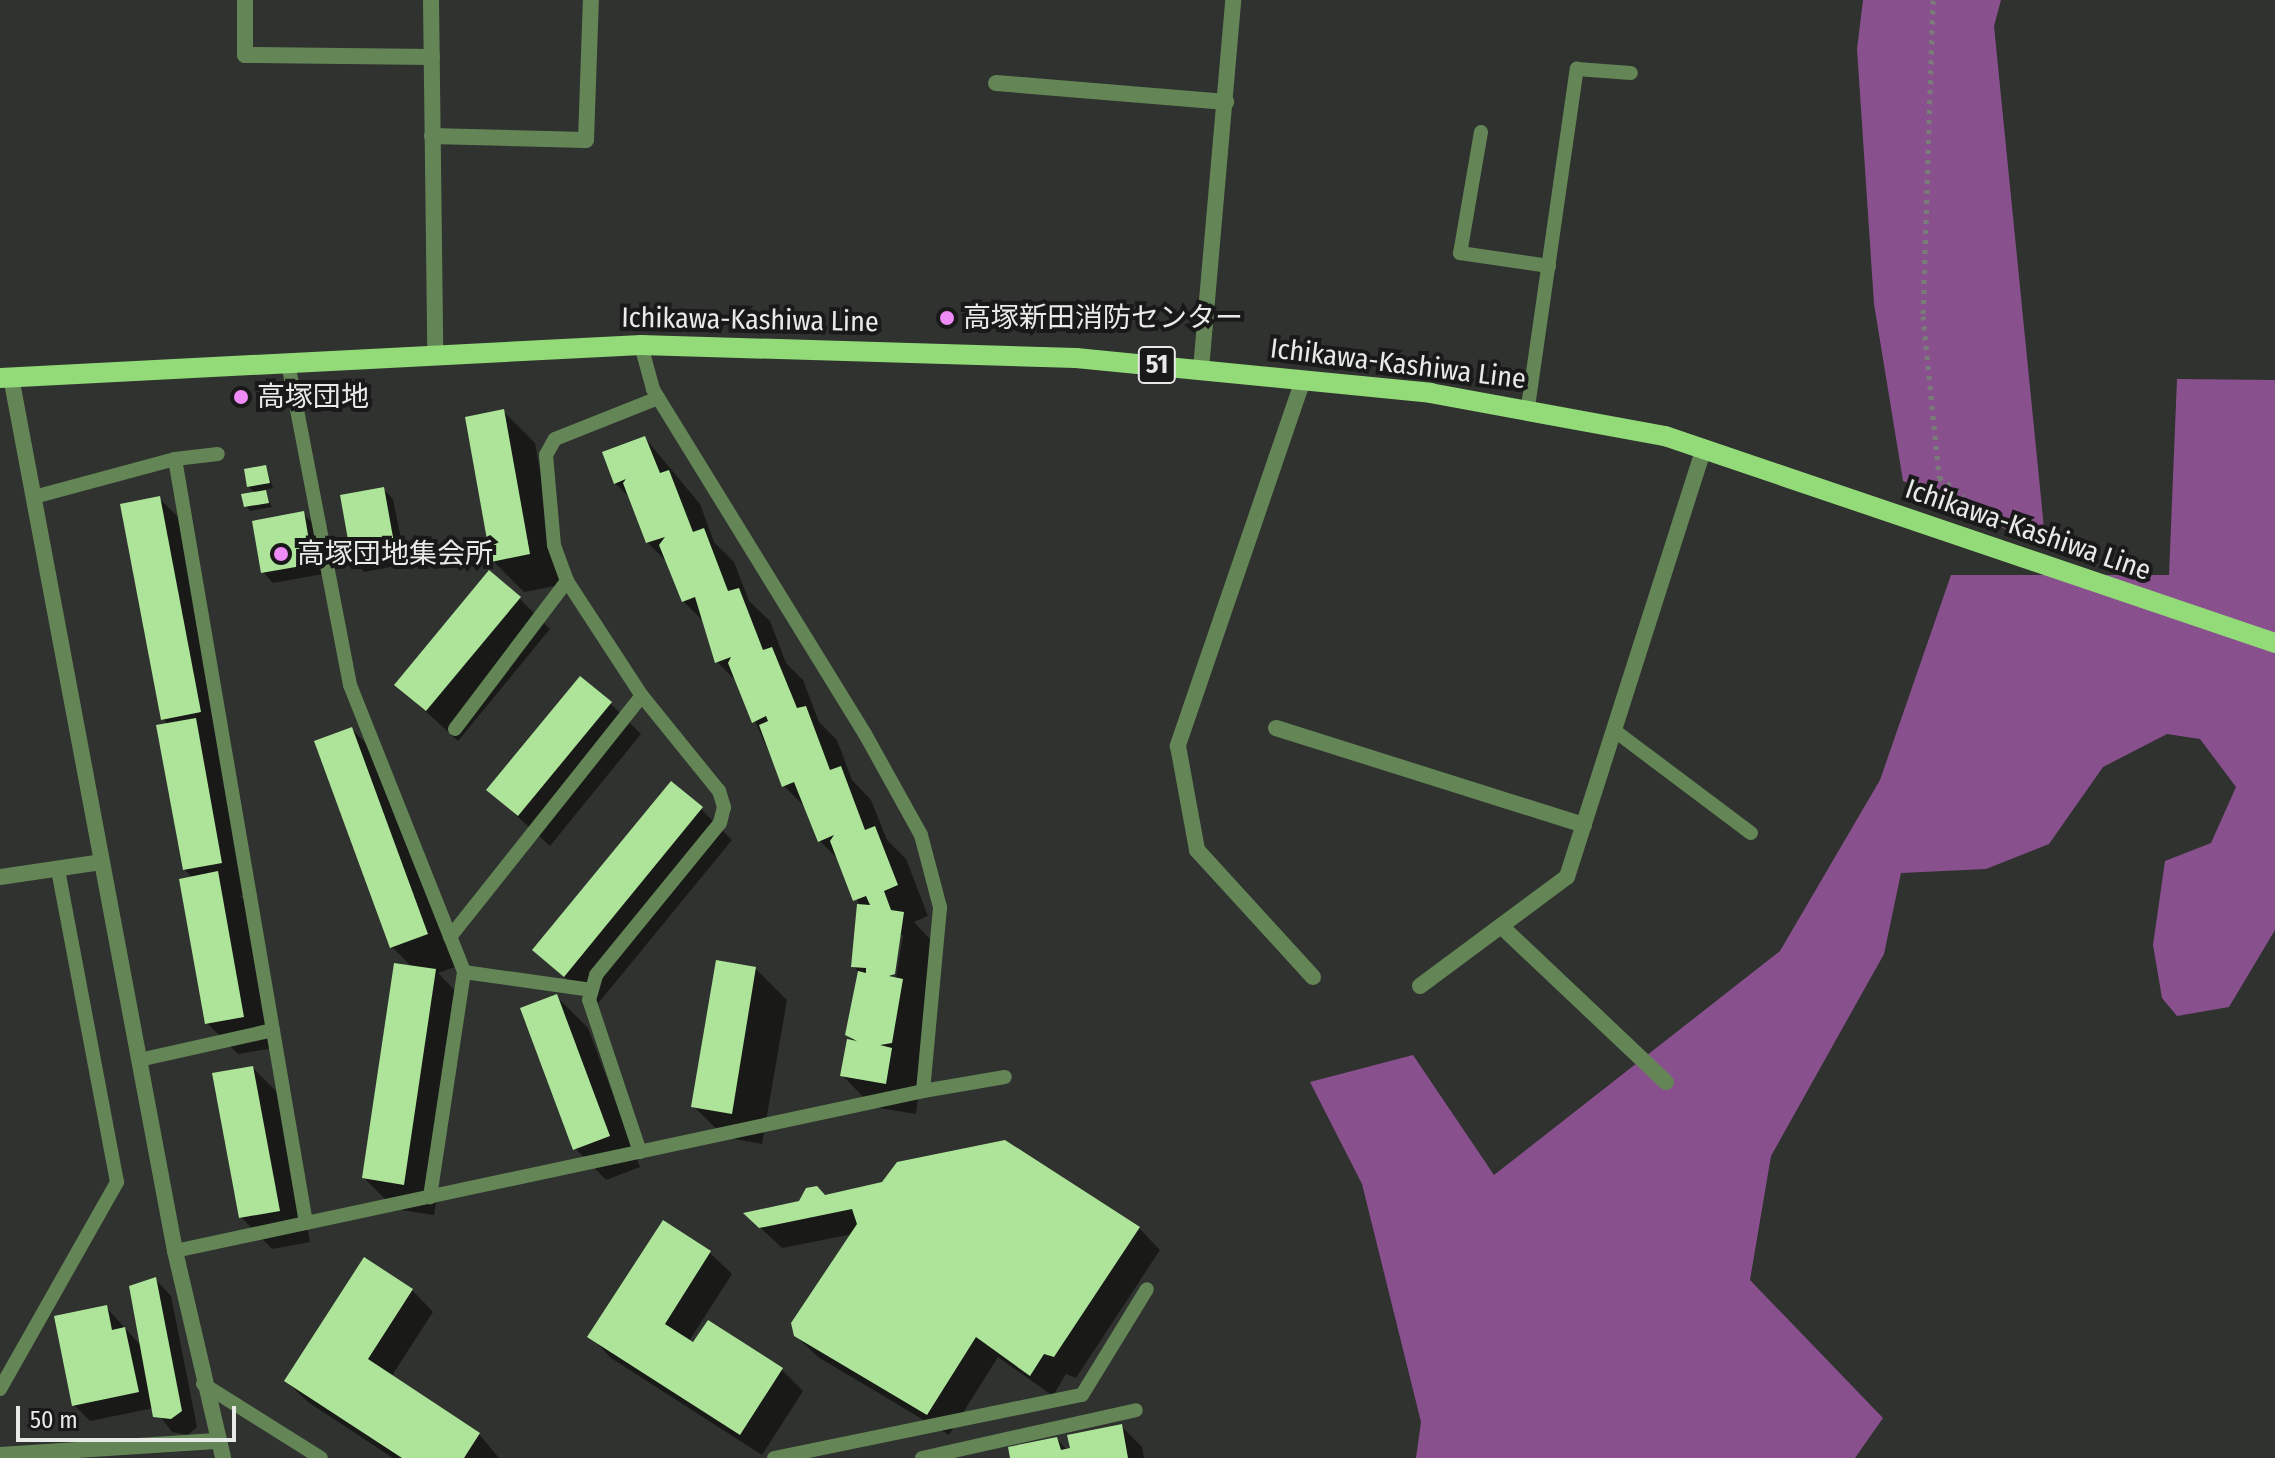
<!DOCTYPE html>
<html>
<head>
<meta charset="utf-8">
<style>
	body { margin:0 }
	#map { position:relative; width:2275px; height:1458px; overflow:hidden; background:#2f322e; font-family:"Fira Sans Condensed","Noto Sans JP",sans-serif }
	div>[style] { position:absolute }
	.forest>* { inset:0; background:#89508e }
	.shadow>* { inset:0; background:#0007 }
	.building>* { inset:0; background:#ade499 }
	.path>* { height:5px; margin-top:-2.5px; transform-origin:0; background:repeating-linear-gradient(90deg,#797c78 0 4px,transparent 0 10px) }
	.service>* { height:14px; margin:-7px; padding:0 7px; transform-origin:7px; border-radius:7px; background:#648657 }
	.minor>* { height:16px; margin:-8px; padding:0 8px; transform-origin:8px; border-radius:8px; background:#648657 }
	.primary>* { height:20px; margin:-10px; padding:0 10px; transform-origin:10px; border-radius:10px; background:#93da78 }
	.dots>* { width:22px; height:22px; translate:-50% -50%; box-sizing:border-box; border:4px solid #181918; border-radius:50% }
	span { translate:-50% -50%; white-space:nowrap; text-align:center; line-height:1.15; -webkit-text-stroke:8px #181918; paint-order:stroke }
	.shield-label span { padding:2px 6px; background:#181918; border:2px solid; border-radius:6px; -webkit-text-stroke-width:0 }
	.shield-label { font-size:26px; color:#e8eae7; font-weight:700 }
	.poi-label { font-size:28px; color:#e8eae7 }
	.left { translate:0 -50%; text-align:left }
	.street-label { font-size:28px; color:#e8eae7 }
	.scale { position:absolute; left:16px; top:1406px; width:220px; height:36px; box-sizing:border-box; border:4px solid #e8eae7; border-top:0; padding-left:10px; font-size:24px; line-height:28px; white-space:nowrap; color:#e8eae7; -webkit-text-stroke:6px #181918; paint-order:stroke }
</style>
</head>
<body>
<div id="map">
	<div class="forest">
		<i style="clip-path:polygon(1863px 0,2001px 0,1994px 26px,2046px 548px,1903px 481px,1874px 304px,1857px 49px)"></i>
		<i style="clip-path:polygon(2177px 379px,2275px 380px,2275px 930px,2229px 1007px,2177px 1016px,2162px 998px,2153px 945px,2165px 861px,2211px 843px,2236px 787px,2200px 739px,2167px 734px,2103px 767px,2049px 844px,1986px 869px,1901px 873px,1884px 954px,1771px 1156px,1750px 1280px,1883px 1418px,1855px 1458px,1416px 1458px,1421px 1422px,1362px 1184px,1310px 1082px,1413px 1055px,1494px 1175px,1780px 951px,1880px 780px,1951px 575px,2169px 575px)"></i>
	</div>
	<div class="shadow">
		<i style="clip-path:polygon(504px 412px,535px 443px,560px 585px,524px 592px,493px 561px)"></i>
		<i style="clip-path:polygon(evenodd,645px 438px,700px 504px,714px 542px,734px 562px,749px 601px,770px 621px,786px 663px,803px 680px,819px 722px,837px 740px,852px 780px,871px 800px,887px 840px,906px 859px,928px 916px,914px 922px,935px 945px,916px 1114px,873px 1107px,842px 1075px,853px 1040px,847px 1035px,860px 973px,853px 966px,859px 904px,840px 861px,820px 841px,807px 809px,784px 786px,738px 683px,717px 662px,705px 623px,683px 601px,668px 563px,647px 542px,630px 498px,615px 483px,645px 438px,899px 935px,903px 935px,895px 984px,891px 984px,899px 935px)"></i>
		<i style="clip-path:polygon(266px 467px,273px 488px,263px 490px,272px 507px,250px 511px,246px 506px,256px 494px,249px 487px)"></i>
		<i style="clip-path:polygon(383px 489px,393px 499px,406px 564px,364px 572px,354px 561px)"></i>
		<i style="clip-path:polygon(159px 498px,190px 529px,231px 743px,220px 745px,252px 894px,240px 896px,249px 905px,274px 1048px,238px 1054px,207px 1023px,193px 878px,185px 870px,169px 725px,163px 719px)"></i>
		<i style="clip-path:polygon(303px 514px,314px 524px,323px 574px,273px 583px,263px 572px)"></i>
		<i style="clip-path:polygon(519px 598px,550px 629px,458px 741px,397px 685px)"></i>
		<i style="clip-path:polygon(610px 703px,641px 734px,550px 846px,488px 790px)"></i>
		<i style="clip-path:polygon(352px 729px,383px 761px,458px 966px,438px 973px,466px 1002px,434px 1215px,395px 1209px,364px 1178px,412px 967px,392px 947px)"></i>
		<i style="clip-path:polygon(701px 809px,732px 840px,596px 1006px,535px 950px)"></i>
		<i style="clip-path:polygon(755px 968px,787px 1000px,762px 1144px,725px 1137px,693px 1106px)"></i>
		<i style="clip-path:polygon(556px 996px,588px 1028px,640px 1167px,606px 1180px,575px 1148px)"></i>
		<i style="clip-path:polygon(253px 1068px,284px 1099px,310px 1242px,272px 1249px,241px 1217px)"></i>
		<i style="clip-path:polygon(825px 1197px,1139px 1228px,1160px 1250px,1076px 1378px,1066px 1374px,1053px 1396px,998px 1357px,949px 1435px,818px 1357px,795px 1335px,853px 1234px,782px 1248px,747px 1215px)"></i>
		<i style="clip-path:polygon(663px 1222px,710px 1253px,732px 1274px,689px 1341px,782px 1370px,803px 1391px,762px 1455px,611px 1358px,590px 1336px)"></i>
		<i style="clip-path:polygon(155px 1279px,171px 1296px,197px 1427px,188px 1435px,172px 1432px,154px 1408px,90px 1421px,74px 1405px,106px 1307px,142px 1347px)"></i>
		<i style="clip-path:polygon(412px 1290px,433px 1312px,391px 1377px,479px 1434px,499px 1458px,393px 1458px,308px 1402px,286px 1381px)"></i>
		<i style="clip-path:polygon(1121px 1426px,1142px 1447px,1144px 1458px,1012px 1458px,1057px 1439px,1068px 1451px)"></i>
	</div>
	<div class="building">
		<i style="clip-path:polygon(504px 409px,530px 554px,491px 562px,465px 417px)"></i>
		<i style="clip-path:polygon(645px 436px,660px 473px,669px 470px,693px 532px,704px 528px,728px 591px,739px 588px,763px 650px,772px 647px,797px 708px,806px 706px,830px 770px,841px 766px,865px 830px,875px 826px,898px 885px,884px 891px,891px 910px,904px 912px,895px 974px,889px 976px,903px 979px,892px 1043px,880px 1045px,892px 1048px,886px 1084px,840px 1076px,847px 1039px,857px 1041px,845px 1035px,858px 971px,866px 973px,866px 968px,851px 967px,857px 904px,870px 905px,866px 896px,853px 901px,830px 841px,834px 835px,818px 842px,794px 782px,782px 787px,759px 725px,768px 721px,766px 716px,752px 723px,728px 663px,731px 657px,715px 663px,695px 597px,682px 602px,659px 545px,665px 537px,646px 543px,623px 483px,626px 479px,614px 484px,602px 452px)"></i>
		<i style="clip-path:polygon(266px 465px,270px 483px,247px 487px,244px 469px)"></i>
		<i style="clip-path:polygon(384px 487px,396px 554px,352px 562px,340px 495px)"></i>
		<i style="clip-path:polygon(266px 490px,269px 503px,244px 507px,241px 494px)"></i>
		<i style="clip-path:polygon(160px 496px,201px 712px,161px 720px,120px 504px)"></i>
		<i style="clip-path:polygon(304px 511px,313px 564px,261px 573px,252px 521px)"></i>
		<i style="clip-path:polygon(489px 570px,521px 597px,426px 711px,394px 685px)"></i>
		<i style="clip-path:polygon(580px 676px,612px 702px,518px 816px,486px 790px)"></i>
		<i style="clip-path:polygon(196px 718px,222px 863px,183px 870px,156px 725px)"></i>
		<i style="clip-path:polygon(352px 727px,428px 934px,390px 948px,314px 741px)"></i>
		<i style="clip-path:polygon(671px 781px,703px 807px,564px 977px,532px 950px)"></i>
		<i style="clip-path:polygon(218px 871px,244px 1017px,205px 1024px,179px 879px)"></i>
		<i style="clip-path:polygon(716px 960px,756px 967px,732px 1114px,691px 1107px)"></i>
		<i style="clip-path:polygon(394px 963px,436px 969px,404px 1185px,362px 1178px)"></i>
		<i style="clip-path:polygon(557px 994px,610px 1136px,573px 1150px,520px 1008px)"></i>
		<i style="clip-path:polygon(253px 1066px,280px 1211px,239px 1218px,212px 1073px)"></i>
		<i style="clip-path:polygon(1005px 1140px,1140px 1227px,1054px 1357px,1044px 1354px,1030px 1376px,976px 1337px,927px 1415px,794px 1336px,791px 1323px,857px 1224px,852px 1209px,759px 1228px,743px 1213px,799px 1201px,806px 1188px,817px 1186px,825px 1195px,882px 1182px,897px 1162px)"></i>
		<i style="clip-path:polygon(663px 1220px,711px 1251px,665px 1324px,693px 1342px,708px 1320px,783px 1368px,740px 1435px,587px 1337px)"></i>
		<i style="clip-path:polygon(364px 1257px,413px 1289px,368px 1359px,480px 1433px,464px 1458px,402px 1458px,284px 1381px)"></i>
		<i style="clip-path:polygon(156px 1277px,182px 1411px,171px 1419px,153px 1417px,129px 1286px)"></i>
		<i style="clip-path:polygon(107px 1305px,112px 1330px,125px 1327px,139px 1392px,72px 1406px,54px 1316px)"></i>
		<i style="clip-path:polygon(1122px 1424px,1128px 1458px,1010px 1458px,1008px 1447px,1057px 1437px,1061px 1450px,1070px 1448px,1067px 1435px)"></i>
	</div>
	<div class="path">
		<i style="left:1933px;top:0;width:316px;rotate:91.8deg"></i>
		<i style="left:1923px;top:316px;width:162px;rotate:84.3deg"></i>
		<i style="left:1939px;top:477px;width:31px;rotate:37deg"></i>
	</div>
	<div class="service">
		<i style="left:1481px;top:132px;width:123px;rotate:99.8deg"></i>
		<i style="left:1460px;top:253px;width:90px;rotate:8.3deg"></i>
		<i style="left:288px;top:363px;width:328px;rotate:79.1deg"></i>
		<i style="left:350px;top:685px;width:309px;rotate:68.3deg"></i>
		<i style="left:464px;top:972px;width:228px;rotate:98.6deg"></i>
		<i style="left:1528px;top:407px;width:342px;rotate:-81.8deg"></i>
		<i style="left:1577px;top:69px;width:54px;rotate:4.2deg"></i>
		<i style="left:175px;top:459px;width:775px;rotate:80.27deg"></i>
		<i style="left:34px;top:497px;width:146px;rotate:-15.1deg"></i>
		<i style="left:175px;top:459px;width:43px;rotate:-6.6deg"></i>
		<i style="left:455px;top:729px;width:186px;rotate:-52.9deg"></i>
		<i style="left:1615px;top:731px;width:170px;rotate:36.9deg"></i>
		<i style="left:450px;top:937px;width:308px;rotate:-51.5deg"></i>
		<i style="left:464px;top:972px;width:129px;rotate:8deg"></i>
		<i style="left:139px;top:1060px;width:137px;rotate:-12.6deg"></i>
		<i style="left:923px;top:1091px;width:83px;rotate:-9.7deg"></i>
		<i style="left:640px;top:1152px;width:160px;rotate:-108.5deg"></i>
		<i style="left:589px;top:1000px;width:26px;rotate:-74deg"></i>
		<i style="left:596px;top:975px;width:196px;rotate:-50.8deg"></i>
		<i style="left:720px;top:823px;width:16px;rotate:-76deg"></i>
		<i style="left:724px;top:807px;width:17px;rotate:-107deg"></i>
		<i style="left:719px;top:791px;width:122px;rotate:-129deg"></i>
		<i style="left:642px;top:696px;width:137px;rotate:-123.1deg"></i>
		<i style="left:567px;top:581px;width:38px;rotate:-110deg"></i>
		<i style="left:554px;top:545px;width:90px;rotate:-95.1deg"></i>
		<i style="left:546px;top:455px;width:18px;rotate:-61deg"></i>
		<i style="left:555px;top:439px;width:111px;rotate:-21.7deg"></i>
		<i style="left:175px;top:1251px;width:765px;rotate:-12.07deg"></i>
		<i style="left:923px;top:1091px;width:185px;rotate:-84.7deg"></i>
		<i style="left:940px;top:907px;width:74px;rotate:-104.8deg"></i>
		<i style="left:921px;top:835px;width:115px;rotate:-119deg"></i>
		<i style="left:865px;top:734px;width:405px;rotate:-121.6deg"></i>
		<i style="left:653px;top:389px;width:46px;rotate:-105.3deg"></i>
		<i style="left:203px;top:1384px;width:139px;rotate:32.1deg"></i>
		<i style="left:0;top:1389px;width:238px;rotate:-60.5deg"></i>
		<i style="left:117px;top:1182px;width:319px;rotate:-100.7deg"></i>
		<i style="left:774px;top:1458px;width:314px;rotate:-11.6deg"></i>
		<i style="left:1082px;top:1395px;width:124px;rotate:-58.5deg"></i>
		<i style="left:922px;top:1458px;width:219px;rotate:-12.6deg"></i>
	</div>
	<div class="minor">
		<i style="left:245px;top:0;width:55px;rotate:90deg"></i>
		<i style="left:245px;top:55px;width:187px;rotate:0.6deg"></i>
		<i style="left:431px;top:0;width:351px;rotate:89.3deg"></i>
		<i style="left:996px;top:83px;width:231px;rotate:4.7deg"></i>
		<i style="left:432px;top:136px;width:154px;rotate:1.5deg"></i>
		<i style="left:586px;top:140px;width:140px;rotate:-88deg"></i>
		<i style="left:1201px;top:369px;width:370px;rotate:-85deg"></i>
		<i style="left:11px;top:377px;width:889px;rotate:79.37deg"></i>
		<i style="left:175px;top:1251px;width:212px;rotate:76.9deg"></i>
		<i style="left:1303px;top:380px;width:387px;rotate:108.9deg"></i>
		<i style="left:1178px;top:746px;width:106px;rotate:79.6deg"></i>
		<i style="left:1197px;top:850px;width:172px;rotate:47.6deg"></i>
		<i style="left:1276px;top:728px;width:323px;rotate:17.5deg"></i>
		<i style="left:0;top:877px;width:102px;rotate:-8.4deg"></i>
		<i style="left:1501px;top:926px;width:227px;rotate:43.4deg"></i>
		<i style="left:1420px;top:986px;width:183px;rotate:-36.6deg"></i>
		<i style="left:1567px;top:877px;width:450px;rotate:-72.3deg"></i>
		<i style="left:0;top:1455px;width:216px;rotate:-3.7deg"></i>
	</div>
	<div class="primary">
		<i style="left:0;top:378px;width:642px;rotate:-2.95deg"></i>
		<i style="left:641px;top:345px;width:435px;rotate:1.7deg"></i>
		<i style="left:1076px;top:358px;width:356px;rotate:5.6deg"></i>
		<i style="left:1430px;top:393px;width:239px;rotate:10.4deg"></i>
		<i style="left:1665px;top:436px;width:644px;rotate:18.74deg"></i>
	</div>
	<div class="dots">
		<i style="left:947px;top:318px;background:#ef8bf7"></i>
		<i style="left:241px;top:397px;background:#ef8bf7"></i>
		<i style="left:281px;top:554px;background:#ef8bf7"></i>
	</div>
	<div class="shield-label">
		<span style="left:1157px;top:365px">51</span>
	</div>
	<div class="poi-label">
		<span class="left" style="left:963px;top:318px">高塚新田消防センター</span>
		<span class="left" style="left:257px;top:397px">高塚団地</span>
		<span class="left" style="left:297px;top:554px">高塚団地集会所</span>
	</div>
	<div class="street-label">
		<span style="left:750px;top:320px;rotate:1deg">Ichikawa-Kashiwa Line</span>
		<span style="left:1398px;top:364px;rotate:7deg">Ichikawa-Kashiwa Line</span>
		<span style="left:2028px;top:530px;rotate:19deg">Ichikawa-Kashiwa Line</span>
	</div>
	<div class="scale">50 m</div>
</div>
</body>
</html>
